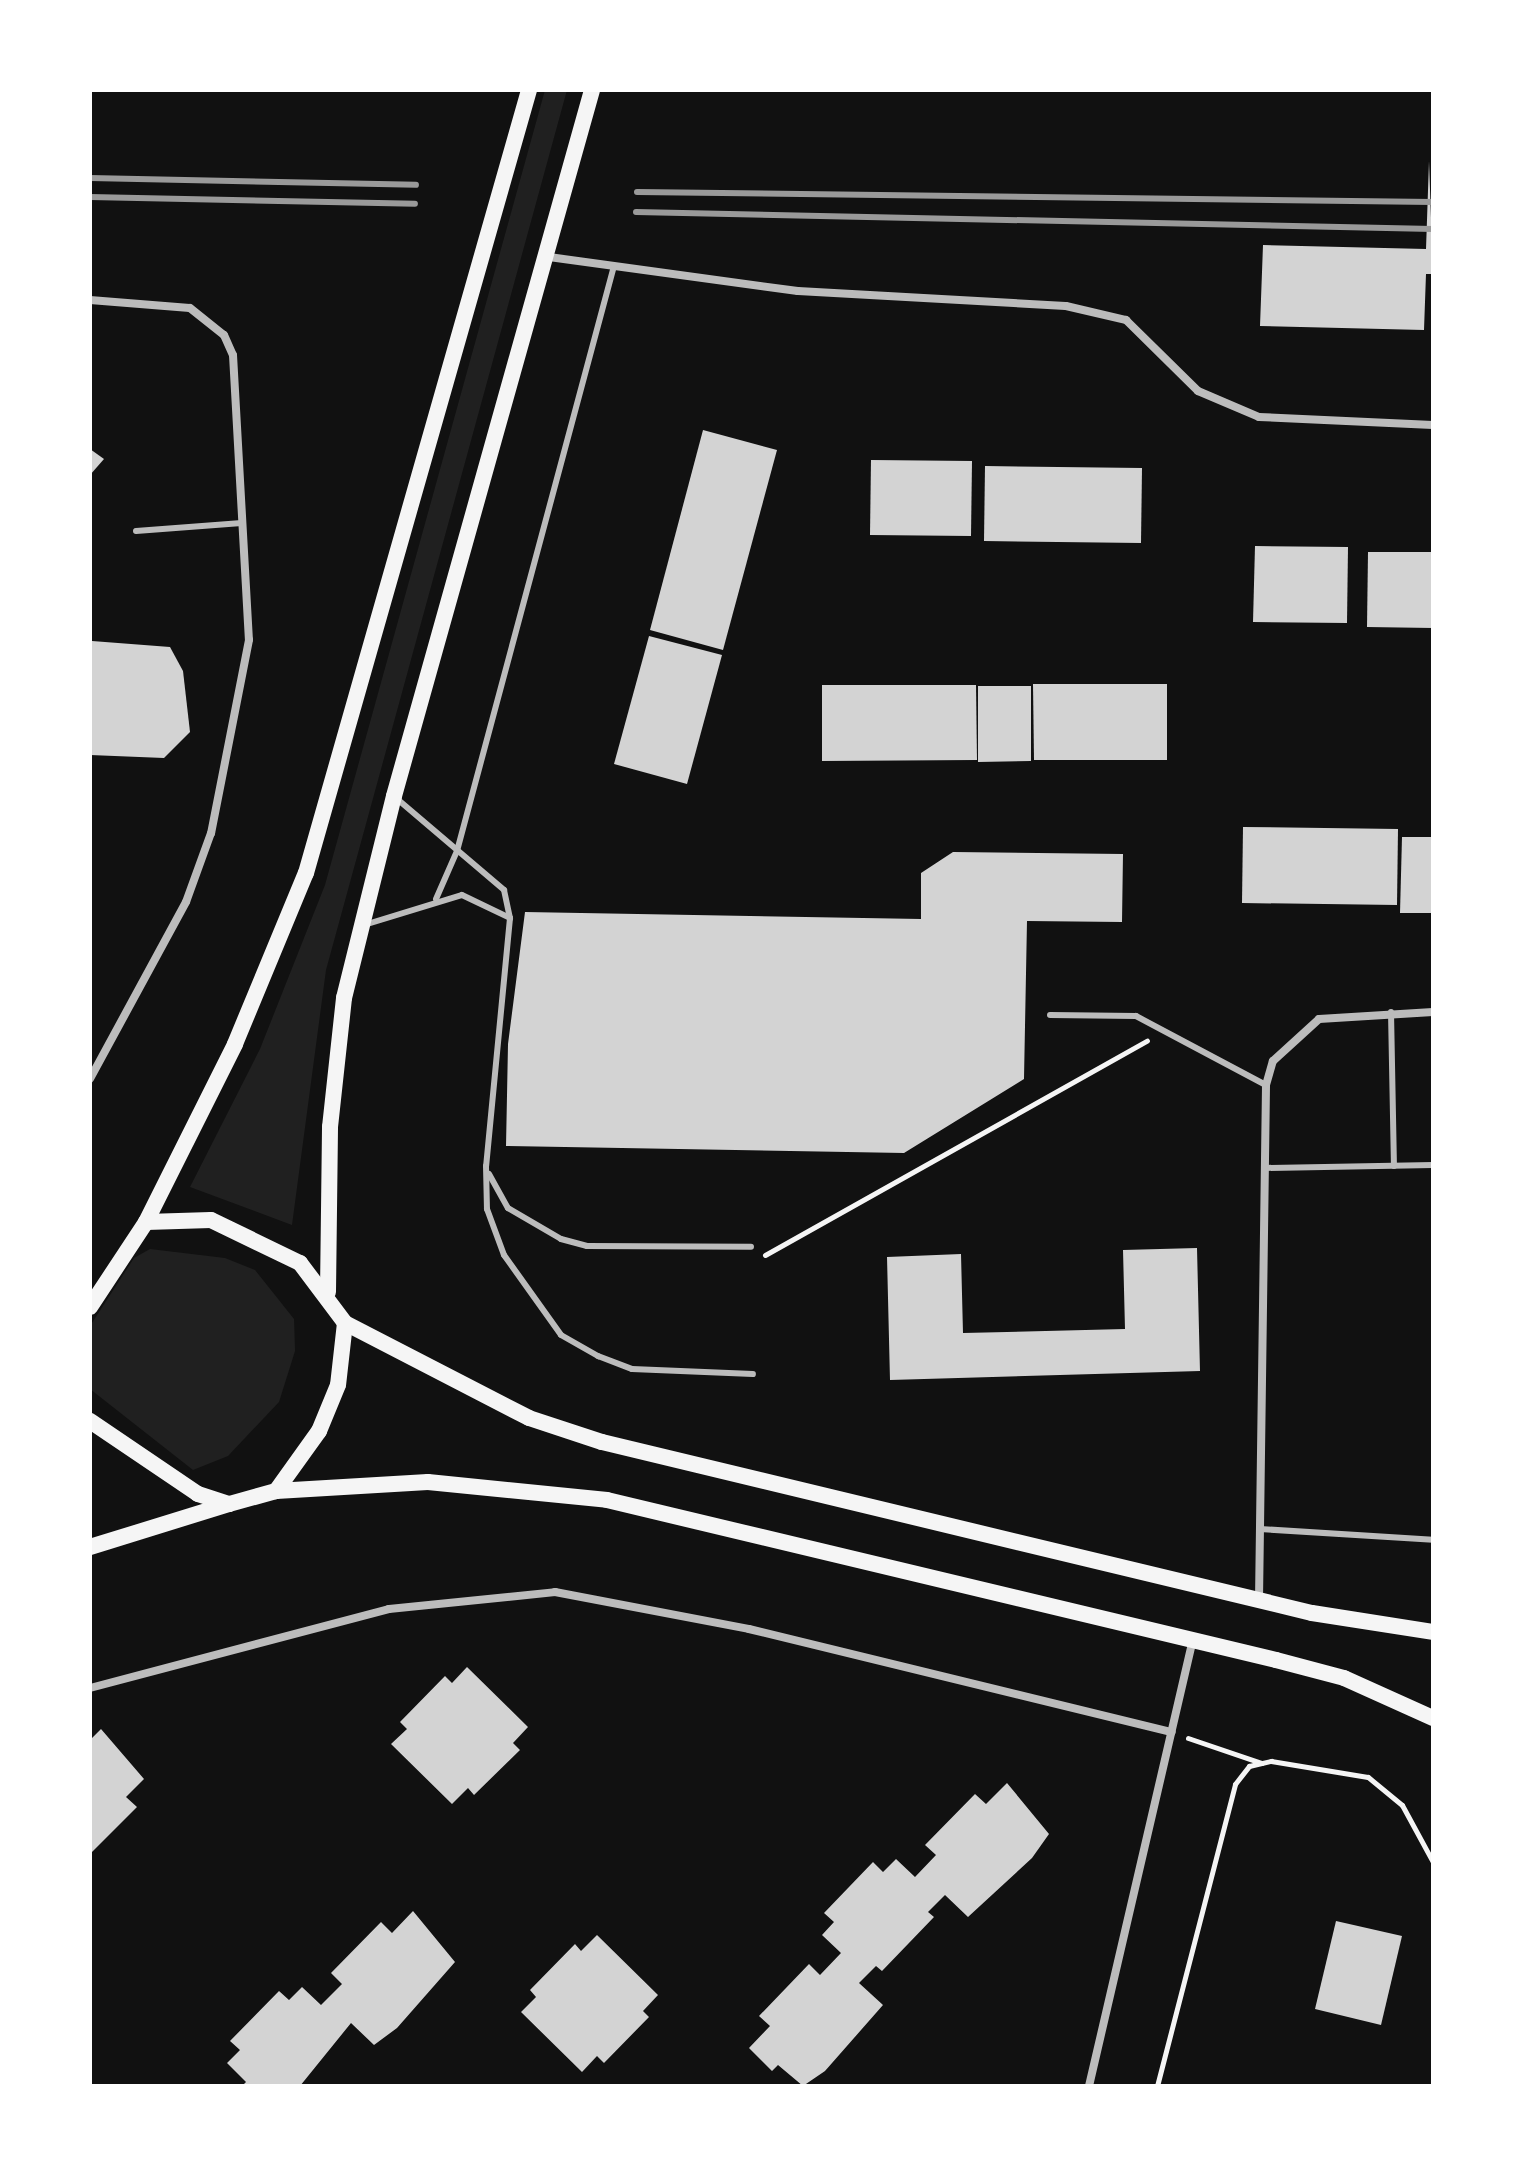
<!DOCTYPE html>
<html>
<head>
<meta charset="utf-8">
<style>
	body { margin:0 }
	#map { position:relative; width:1523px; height:2176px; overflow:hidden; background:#111; font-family:Rubik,sans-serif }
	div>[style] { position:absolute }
	.green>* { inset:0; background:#202020 }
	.building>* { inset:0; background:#d3d3d3 }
	.path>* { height:5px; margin:-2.5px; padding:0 2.5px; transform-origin:2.5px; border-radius:2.5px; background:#f5f5f5 }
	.service>* { height:6px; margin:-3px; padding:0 3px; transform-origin:3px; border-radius:3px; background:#bcbcbc }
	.minor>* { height:8px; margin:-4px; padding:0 4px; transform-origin:4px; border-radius:4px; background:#bcbcbc }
	.secondary>* { height:16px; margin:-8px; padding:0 8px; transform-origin:8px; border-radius:8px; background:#f5f5f5 }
	.rail>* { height:6px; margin:-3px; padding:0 3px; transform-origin:3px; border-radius:3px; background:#9a9a9a }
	span { translate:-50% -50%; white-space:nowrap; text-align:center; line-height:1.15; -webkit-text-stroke:6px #fff; paint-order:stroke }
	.frame { position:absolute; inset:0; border:92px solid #fff; pointer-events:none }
</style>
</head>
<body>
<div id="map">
	<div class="green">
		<i style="clip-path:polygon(545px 90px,567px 90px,326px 970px,292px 1225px,190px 1187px,260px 1049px,325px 885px)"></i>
		<i style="clip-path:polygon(150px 1249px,225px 1258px,255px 1270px,294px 1319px,295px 1351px,279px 1402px,228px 1456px,193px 1470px,90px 1389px,90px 1326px,134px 1258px)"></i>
	</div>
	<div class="building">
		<i style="clip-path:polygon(1429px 161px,1433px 274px,1426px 274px,1424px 330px,1260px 326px,1263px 245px,1426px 249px)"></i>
		<i style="clip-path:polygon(703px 430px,777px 450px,723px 650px,650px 630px)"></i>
		<i style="clip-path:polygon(90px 449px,104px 459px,90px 475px)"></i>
		<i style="clip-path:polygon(871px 460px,972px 461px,971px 536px,870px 535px)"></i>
		<i style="clip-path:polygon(985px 466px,1142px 468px,1141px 543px,984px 541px)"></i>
		<i style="clip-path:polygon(1255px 546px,1348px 547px,1347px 623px,1253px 622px)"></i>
		<i style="clip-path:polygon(1368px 552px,1433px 552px,1433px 628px,1367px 627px)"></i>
		<i style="clip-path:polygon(649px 636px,722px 655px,687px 784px,614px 764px)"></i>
		<i style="clip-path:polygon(92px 641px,170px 647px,183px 671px,190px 732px,164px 758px,90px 755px)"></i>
		<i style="clip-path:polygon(1033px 684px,1167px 684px,1167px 760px,1034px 760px)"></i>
		<i style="clip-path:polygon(822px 685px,976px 685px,977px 760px,822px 761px)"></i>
		<i style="clip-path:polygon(978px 686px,1031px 686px,1031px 761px,978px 762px)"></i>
		<i style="clip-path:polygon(1243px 827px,1398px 829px,1397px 905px,1242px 903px)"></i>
		<i style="clip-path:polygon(1402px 837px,1433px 837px,1433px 913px,1400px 913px)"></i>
		<i style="clip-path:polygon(953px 852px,1123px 854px,1122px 922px,1027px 921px,1024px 1079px,904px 1153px,506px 1146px,508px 1044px,525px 912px,921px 919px,921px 873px)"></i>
		<i style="clip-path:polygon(1197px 1248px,1200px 1371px,890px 1380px,887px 1257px,961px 1254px,963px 1333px,1125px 1329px,1123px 1250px)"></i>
		<i style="clip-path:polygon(467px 1667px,528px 1727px,513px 1743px,520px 1750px,474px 1795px,468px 1788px,452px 1804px,391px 1744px,407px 1729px,400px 1722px,445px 1676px,452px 1683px)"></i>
		<i style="clip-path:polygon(101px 1729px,144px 1779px,126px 1797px,137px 1807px,92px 1852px,90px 1740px)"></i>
		<i style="clip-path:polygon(1007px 1783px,1049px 1834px,1032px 1858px,968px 1917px,945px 1895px,928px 1912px,934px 1917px,882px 1971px,876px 1966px,859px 1983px,883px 2005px,825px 2071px,803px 2086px,778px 2065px,772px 2071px,749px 2048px,770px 2026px,759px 2016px,809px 1964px,820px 1975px,841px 1953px,822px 1935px,834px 1922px,824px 1913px,873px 1862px,883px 1872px,896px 1859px,915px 1877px,936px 1855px,925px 1845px,975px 1794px,986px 1804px)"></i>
		<i style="clip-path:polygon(413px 1911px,455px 1962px,397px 2028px,374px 2045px,351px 2023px,300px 2086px,242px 2086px,246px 2082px,227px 2063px,240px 2050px,230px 2041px,279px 1991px,289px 2000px,302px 1987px,321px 2005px,342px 1984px,331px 1973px,381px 1922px,392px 1933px)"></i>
		<i style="clip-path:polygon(1336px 1921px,1402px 1936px,1381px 2025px,1315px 2009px)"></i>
		<i style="clip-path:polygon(597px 1935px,658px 1995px,643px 2011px,649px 2017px,604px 2063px,597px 2056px,582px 2072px,521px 2012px,536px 1997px,530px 1990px,575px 1944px,581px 1951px)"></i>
	</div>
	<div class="path">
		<i style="left:765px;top:1255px;width:438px;rotate:-29.3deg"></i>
		<i style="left:1188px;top:1738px;width:78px;rotate:18.7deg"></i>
		<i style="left:1157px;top:2086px;width:312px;rotate:-75.5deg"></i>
		<i style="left:1235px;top:1784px;width:23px;rotate:-52deg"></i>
		<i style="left:1249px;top:1766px;width:23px;rotate:-13deg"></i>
		<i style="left:1271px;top:1761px;width:98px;rotate:9.4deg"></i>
		<i style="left:1368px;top:1777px;width:44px;rotate:39.5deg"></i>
		<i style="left:1402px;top:1805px;width:65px;rotate:61.5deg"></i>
	</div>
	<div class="service">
		<i style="left:136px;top:531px;width:106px;rotate:-4.3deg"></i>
		<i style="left:396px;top:798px;width:142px;rotate:40.4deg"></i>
		<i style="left:504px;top:890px;width:29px;rotate:78deg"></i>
		<i style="left:510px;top:918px;width:249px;rotate:95.5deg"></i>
		<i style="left:486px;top:1166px;width:43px;rotate:88.7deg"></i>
		<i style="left:487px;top:1209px;width:49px;rotate:69.7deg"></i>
		<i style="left:504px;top:1255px;width:98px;rotate:54.5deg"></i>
		<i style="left:561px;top:1335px;width:43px;rotate:29.6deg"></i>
		<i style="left:598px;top:1356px;width:36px;rotate:21deg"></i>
		<i style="left:632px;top:1369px;width:121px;rotate:2.4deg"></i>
		<i style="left:436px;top:899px;width:52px;rotate:-66.4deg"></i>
		<i style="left:457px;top:851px;width:606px;rotate:-74.98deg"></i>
		<i style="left:364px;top:925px;width:102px;rotate:-17deg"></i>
		<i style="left:462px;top:895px;width:53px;rotate:25.6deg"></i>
		<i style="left:1391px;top:1012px;width:154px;rotate:88.9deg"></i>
		<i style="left:1050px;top:1015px;width:86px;rotate:0.7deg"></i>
		<i style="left:1136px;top:1016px;width:147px;rotate:28deg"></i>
		<i style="left:1264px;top:1168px;width:169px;rotate:-1deg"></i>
		<i style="left:489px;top:1174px;width:39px;rotate:61deg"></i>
		<i style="left:508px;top:1208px;width:61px;rotate:30.3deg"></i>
		<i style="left:561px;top:1239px;width:27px;rotate:15deg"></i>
		<i style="left:587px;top:1246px;width:164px;rotate:0.3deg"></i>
		<i style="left:1260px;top:1529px;width:173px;rotate:3.6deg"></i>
	</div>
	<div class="minor">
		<i style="left:549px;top:257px;width:251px;rotate:7.8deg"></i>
		<i style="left:798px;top:291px;width:268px;rotate:3.2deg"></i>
		<i style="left:1066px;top:306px;width:62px;rotate:13.1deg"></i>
		<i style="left:1126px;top:320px;width:101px;rotate:44.6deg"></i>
		<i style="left:1198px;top:391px;width:66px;rotate:23.1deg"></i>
		<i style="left:1259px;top:417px;width:174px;rotate:2.6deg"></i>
		<i style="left:90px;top:300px;width:100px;rotate:4.6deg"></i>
		<i style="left:190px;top:308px;width:43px;rotate:38.5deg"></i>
		<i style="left:224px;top:335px;width:22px;rotate:66deg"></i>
		<i style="left:233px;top:355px;width:285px;rotate:86.8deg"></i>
		<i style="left:249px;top:640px;width:197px;rotate:101.1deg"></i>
		<i style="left:211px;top:833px;width:73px;rotate:109.9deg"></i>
		<i style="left:186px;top:902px;width:201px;rotate:118.5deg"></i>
		<i style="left:1259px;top:1600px;width:515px;rotate:-89.22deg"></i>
		<i style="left:1266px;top:1085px;width:25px;rotate:-74deg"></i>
		<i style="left:1273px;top:1061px;width:62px;rotate:-42.4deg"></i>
		<i style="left:1319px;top:1019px;width:114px;rotate:-3.5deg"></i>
		<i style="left:90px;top:1688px;width:309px;rotate:-14.8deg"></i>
		<i style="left:389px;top:1609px;width:167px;rotate:-5.8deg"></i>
		<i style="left:555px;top:1592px;width:197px;rotate:10.8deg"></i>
		<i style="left:749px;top:1629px;width:435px;rotate:13.7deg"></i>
		<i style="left:1089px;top:2086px;width:458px;rotate:-76.9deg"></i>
	</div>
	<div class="secondary">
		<i style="left:146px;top:1222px;width:199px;rotate:-63.4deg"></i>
		<i style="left:235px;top:1044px;width:185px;rotate:-67.5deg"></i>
		<i style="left:306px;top:873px;width:814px;rotate:-74.1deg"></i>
		<i style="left:328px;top:1292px;width:165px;rotate:-89.3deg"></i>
		<i style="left:330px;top:1127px;width:130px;rotate:-83.8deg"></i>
		<i style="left:344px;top:998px;width:208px;rotate:-76.1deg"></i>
		<i style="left:394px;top:796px;width:733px;rotate:-74.33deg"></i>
		<i style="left:90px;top:1307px;width:102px;rotate:-56.6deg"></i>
		<i style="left:146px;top:1222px;width:65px;rotate:-1.8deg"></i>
		<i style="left:211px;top:1220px;width:99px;rotate:25.8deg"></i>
		<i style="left:300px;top:1263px;width:75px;rotate:53.1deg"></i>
		<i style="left:345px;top:1323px;width:62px;rotate:96.4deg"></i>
		<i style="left:338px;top:1385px;width:50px;rotate:112.4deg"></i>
		<i style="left:319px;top:1431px;width:74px;rotate:125.6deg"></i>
		<i style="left:276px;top:1491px;width:49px;rotate:164.5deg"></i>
		<i style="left:229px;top:1504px;width:33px;rotate:-162deg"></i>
		<i style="left:198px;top:1494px;width:130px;rotate:-145.9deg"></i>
		<i style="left:345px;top:1323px;width:207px;rotate:27.3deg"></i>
		<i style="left:529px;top:1418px;width:77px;rotate:18.2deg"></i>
		<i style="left:602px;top:1442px;width:730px;rotate:13.54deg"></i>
		<i style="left:1312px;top:1613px;width:122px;rotate:8.9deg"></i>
		<i style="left:276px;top:1491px;width:152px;rotate:-3.4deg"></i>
		<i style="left:428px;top:1482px;width:180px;rotate:5.7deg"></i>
		<i style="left:607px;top:1500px;width:688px;rotate:13.45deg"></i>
		<i style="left:1276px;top:1660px;width:70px;rotate:14.8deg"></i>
		<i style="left:1344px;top:1678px;width:98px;rotate:24.2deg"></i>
		<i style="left:90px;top:1547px;width:145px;rotate:-17.2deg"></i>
	</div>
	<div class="rail">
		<i style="left:90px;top:178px;width:326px;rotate:1.2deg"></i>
		<i style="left:637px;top:192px;width:796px;rotate:0.72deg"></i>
		<i style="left:90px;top:197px;width:325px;rotate:1.2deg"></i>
		<i style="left:636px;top:212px;width:797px;rotate:1.22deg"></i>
	</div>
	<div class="frame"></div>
</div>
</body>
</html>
